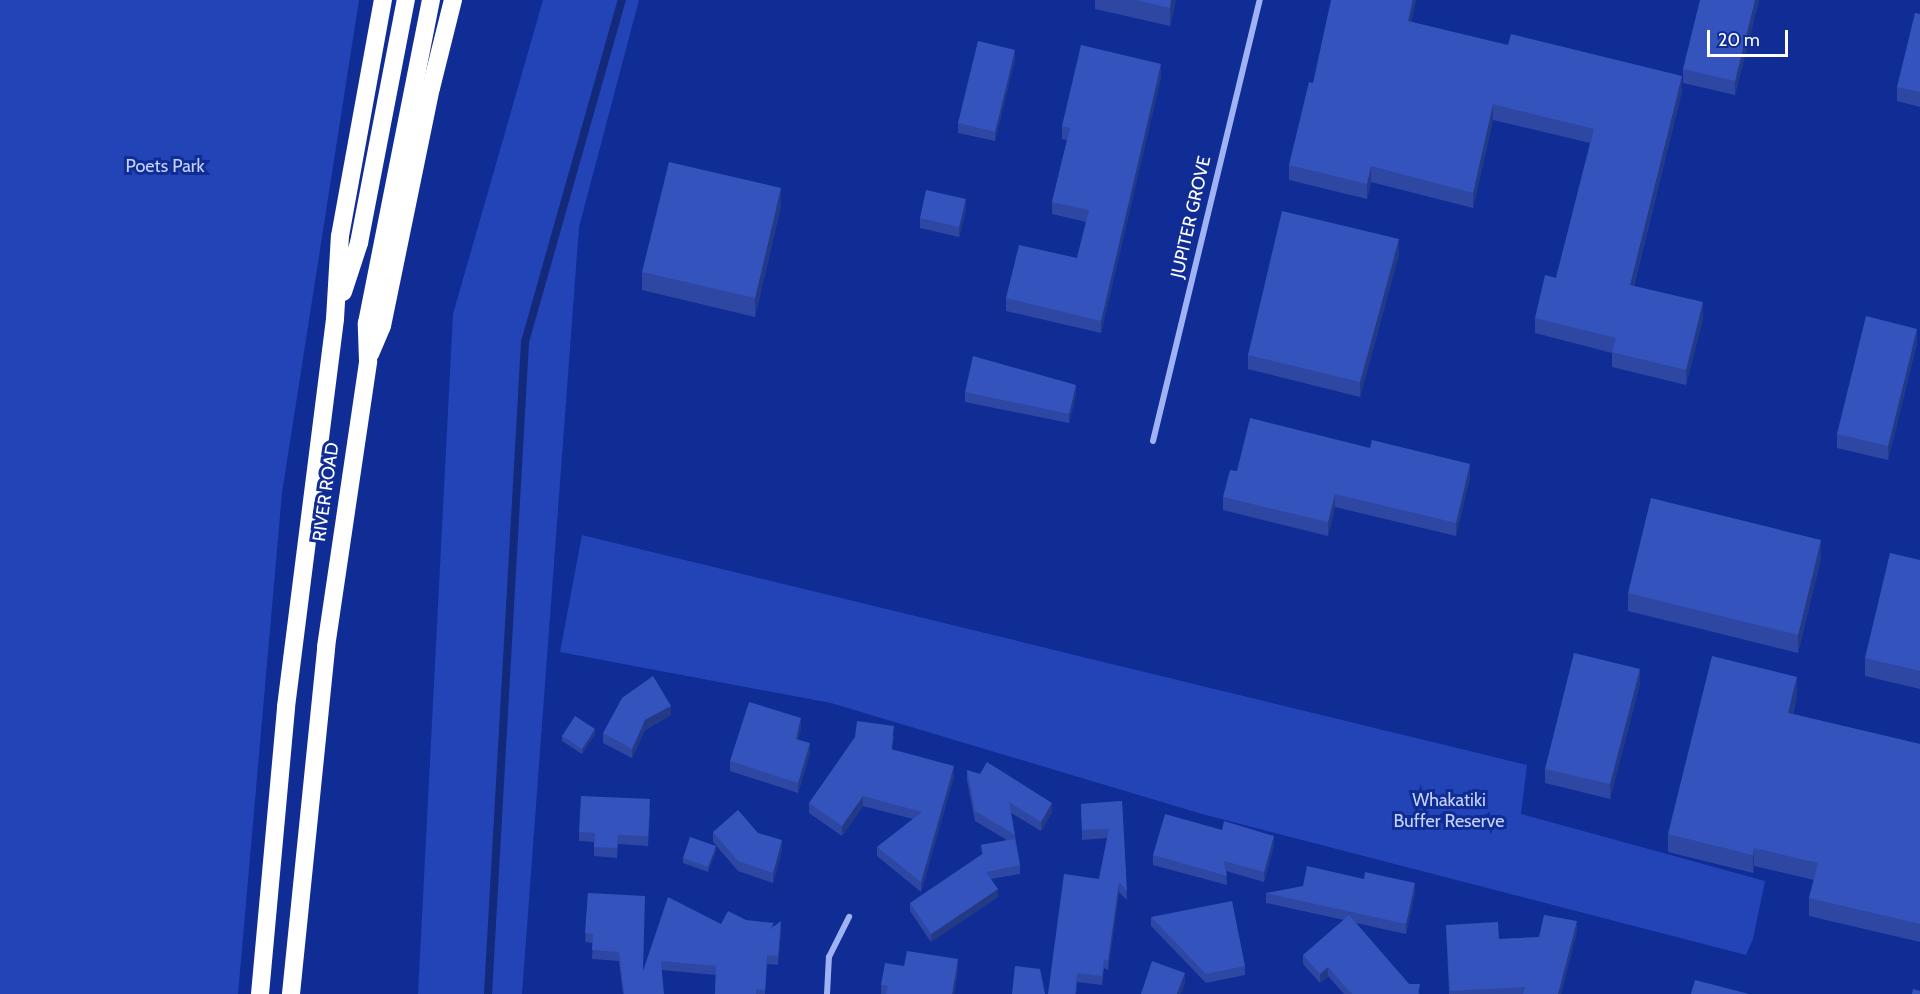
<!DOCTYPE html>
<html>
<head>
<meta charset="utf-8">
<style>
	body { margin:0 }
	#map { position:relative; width:1920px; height:994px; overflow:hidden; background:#102d96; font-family:Cabin,sans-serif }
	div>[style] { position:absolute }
	.green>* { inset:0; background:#2244b6 }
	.stream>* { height:8px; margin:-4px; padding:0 4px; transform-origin:4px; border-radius:4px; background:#13297a }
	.street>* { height:6px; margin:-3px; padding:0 3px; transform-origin:3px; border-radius:3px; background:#9fb3f4 }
	.highway>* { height:18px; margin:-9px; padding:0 9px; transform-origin:9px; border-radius:9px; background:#fff }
	.wall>* { inset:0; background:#2d47a3 }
	.shaded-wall>* { inset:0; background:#243a84 }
	.building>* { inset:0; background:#3453bd }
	span { translate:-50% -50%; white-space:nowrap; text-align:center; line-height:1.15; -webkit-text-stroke:6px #102d96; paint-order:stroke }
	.park-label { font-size:18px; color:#c7d4fe }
	.street-label { font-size:18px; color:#fff }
	.scale { position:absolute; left:1707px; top:30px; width:81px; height:27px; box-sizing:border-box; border:3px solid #fff; border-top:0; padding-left:8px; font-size:18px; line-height:21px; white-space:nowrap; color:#fff; -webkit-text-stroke:4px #102d96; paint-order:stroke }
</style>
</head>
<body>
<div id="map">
	<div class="green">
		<i style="clip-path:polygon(0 0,359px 0,282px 493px,238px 994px,0 994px)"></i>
		<i style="clip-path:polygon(543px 0,639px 0,579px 227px,522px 994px,418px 994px,453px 314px)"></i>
		<i style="clip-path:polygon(582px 535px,1527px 765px,1521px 814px,1765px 881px,1753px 939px,1746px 955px,1202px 814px,831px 703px,560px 652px)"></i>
	</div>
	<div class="stream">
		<i style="left:488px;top:994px;width:653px;rotate:-86.75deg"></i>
		<i style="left:525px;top:342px;width:355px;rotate:-74.2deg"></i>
	</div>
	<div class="street">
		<i style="left:1153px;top:441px;width:454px;rotate:-76.4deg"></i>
		<i style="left:827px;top:994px;width:37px;rotate:-87deg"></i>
		<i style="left:829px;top:957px;width:45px;rotate:-63.4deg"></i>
	</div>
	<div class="highway">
		<i style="left:343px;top:292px;width:52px;rotate:-71.9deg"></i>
		<i style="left:359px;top:243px;width:248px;rotate:-79.1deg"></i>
		<i style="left:370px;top:354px;width:30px;rotate:-67deg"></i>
		<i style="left:382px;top:326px;width:243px;rotate:-78.4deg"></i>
		<i style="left:431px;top:88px;width:91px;rotate:-76deg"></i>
		<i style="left:260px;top:994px;width:288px;rotate:-84.8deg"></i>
		<i style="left:286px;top:707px;width:391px;rotate:-82.8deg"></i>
		<i style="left:335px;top:319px;width:83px;rotate:-86.6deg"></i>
		<i style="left:340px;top:236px;width:240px;rotate:-79.7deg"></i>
		<i style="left:291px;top:994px;width:349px;rotate:-84.2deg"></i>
		<i style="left:326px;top:647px;width:289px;rotate:-81.6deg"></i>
		<i style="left:368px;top:361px;width:38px;rotate:-92deg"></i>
		<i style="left:367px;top:323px;width:329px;rotate:-78.8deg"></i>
	</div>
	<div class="wall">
		<i style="clip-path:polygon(1095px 0,1176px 0,1170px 26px,1095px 9px)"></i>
		<i style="clip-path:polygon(1416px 0,1411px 22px,1682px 91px,1634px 286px,1703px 318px,1686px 385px,1612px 367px,1612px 353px,1535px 333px,1535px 318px,1556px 278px,1590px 143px,1493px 120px,1473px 208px,1371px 182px,1367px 199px,1289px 180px,1289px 165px,1313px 83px)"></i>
		<i style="clip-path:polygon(1759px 0,1735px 95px,1683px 83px,1683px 69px)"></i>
		<i style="clip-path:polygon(1920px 14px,1920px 107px,1897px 101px,1897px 87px)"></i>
		<i style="clip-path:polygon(1015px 59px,995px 141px,958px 133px,958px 123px)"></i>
		<i style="clip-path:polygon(1161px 77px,1101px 333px,1006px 311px,1006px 298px,1077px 258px,1086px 222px,1052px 214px,1052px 202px,1067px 140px,1062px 139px,1062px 126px)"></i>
		<i style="clip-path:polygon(781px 206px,755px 317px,642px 290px,642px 272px)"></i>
		<i style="clip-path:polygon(966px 209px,959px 237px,920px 228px,920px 218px)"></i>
		<i style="clip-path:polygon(1399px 254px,1360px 397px,1248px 369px,1248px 355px)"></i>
		<i style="clip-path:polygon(1917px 343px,1888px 460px,1837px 448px,1837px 434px)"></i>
		<i style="clip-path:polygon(965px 392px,1076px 394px,1069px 423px,965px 402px)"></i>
		<i style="clip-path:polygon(1237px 471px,1470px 477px,1456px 536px,1335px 507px,1328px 536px,1223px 510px,1223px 497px)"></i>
		<i style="clip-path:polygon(1821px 558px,1798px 653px,1628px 611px,1628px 593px)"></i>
		<i style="clip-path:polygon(1920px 560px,1920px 689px,1865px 676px,1865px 658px)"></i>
		<i style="clip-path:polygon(1640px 683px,1610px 799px,1545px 783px,1545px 769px)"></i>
		<i style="clip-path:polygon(1797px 695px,1793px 714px,1920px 744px,1920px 942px,1809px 916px,1809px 898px,1814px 880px,1754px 866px,1753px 873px,1668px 852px,1668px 834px)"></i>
		<i style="clip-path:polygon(671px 715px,645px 730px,632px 758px,603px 743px,603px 733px)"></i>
		<i style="clip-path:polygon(801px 728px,798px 739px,810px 753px,798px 793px,730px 771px,730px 761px)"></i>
		<i style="clip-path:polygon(595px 734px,582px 754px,562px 741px,562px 736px)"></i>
		<i style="clip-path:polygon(894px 735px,892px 750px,954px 776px,921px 892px,877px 856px,877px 847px,913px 819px,863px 806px,842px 836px,809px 813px,809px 803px)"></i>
		<i style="clip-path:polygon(967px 770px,1052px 812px,1041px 831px,1011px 813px,1020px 865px,1020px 874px,991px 879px,998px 897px,931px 942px,910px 911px,910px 903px,982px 854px,981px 845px,1007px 840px,975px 821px,967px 780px)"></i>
		<i style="clip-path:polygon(1122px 801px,1127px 900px,1119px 892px,1108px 970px,1104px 968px,1102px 985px,1077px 982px,1076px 994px,1048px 994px,1099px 879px,1107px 838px,1082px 840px,1081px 804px)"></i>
		<i style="clip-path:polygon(650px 809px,648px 846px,618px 844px,617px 858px,594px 856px,594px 842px,579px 841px,579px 832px)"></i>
		<i style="clip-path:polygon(713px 832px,758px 833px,782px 850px,773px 883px,738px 871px,713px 842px)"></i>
		<i style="clip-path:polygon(1274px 845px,1264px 882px,1226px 871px,1227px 885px,1153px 865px,1153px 855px)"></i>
		<i style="clip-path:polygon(716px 851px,708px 872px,683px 863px,683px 858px)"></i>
		<i style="clip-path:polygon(588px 893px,643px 970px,721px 924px,746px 920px,774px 926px,781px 930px,778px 965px,767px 964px,765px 994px,715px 994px,716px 975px,662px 970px,623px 994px,619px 961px,592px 959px,593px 943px,585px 942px)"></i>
		<i style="clip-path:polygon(1266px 893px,1415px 893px,1406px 934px,1356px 923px,1409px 984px,1420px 994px,1344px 994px,1328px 976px,1320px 983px,1303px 964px,1303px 955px,1344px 920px,1266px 903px)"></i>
		<i style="clip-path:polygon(1151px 917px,1245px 966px,1245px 975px,1206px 983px,1151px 926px)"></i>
		<i style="clip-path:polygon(1446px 925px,1499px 939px,1539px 937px,1577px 931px,1561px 994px,1449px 994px)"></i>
		<i style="clip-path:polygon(904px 966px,958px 969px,954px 994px,881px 994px,881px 985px)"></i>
	</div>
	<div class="shaded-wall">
		<i style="clip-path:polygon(1171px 0,1176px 0,1170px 26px,1170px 8px)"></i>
		<i style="clip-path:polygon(1413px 0,1416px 0,1408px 36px,1408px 21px)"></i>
		<i style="clip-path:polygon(1755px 0,1759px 0,1735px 95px,1735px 81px)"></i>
		<i style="clip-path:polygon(1015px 50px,1015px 59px,995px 141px,995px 132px)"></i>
		<i style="clip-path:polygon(1161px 64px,1161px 77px,1101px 333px,1101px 321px)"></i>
		<i style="clip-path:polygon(1682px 76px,1682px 91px,1630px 300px,1630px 285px)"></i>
		<i style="clip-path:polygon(1493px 104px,1493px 120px,1473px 208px,1473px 193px)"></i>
		<i style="clip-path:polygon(1371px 166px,1371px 182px,1367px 199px,1367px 184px)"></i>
		<i style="clip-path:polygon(781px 188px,781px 206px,755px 317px,755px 298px)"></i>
		<i style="clip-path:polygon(966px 199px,966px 209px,959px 237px,959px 227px)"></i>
		<i style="clip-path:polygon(1399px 239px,1399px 254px,1360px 397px,1360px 382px)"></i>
		<i style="clip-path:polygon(1703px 302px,1703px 318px,1686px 385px,1686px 370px)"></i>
		<i style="clip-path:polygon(1917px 329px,1917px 343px,1888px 460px,1888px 446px)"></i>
		<i style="clip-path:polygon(1076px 385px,1076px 394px,1069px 423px,1069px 414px)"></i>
		<i style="clip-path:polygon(1470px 464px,1470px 477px,1456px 536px,1456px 523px)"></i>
		<i style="clip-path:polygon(1335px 494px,1335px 507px,1328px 536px,1328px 522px)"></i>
		<i style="clip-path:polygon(1821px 540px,1821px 558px,1798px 653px,1798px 635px)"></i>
		<i style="clip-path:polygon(1640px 669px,1640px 683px,1610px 799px,1610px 784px)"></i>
		<i style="clip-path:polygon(1797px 677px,1797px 695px,1788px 731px,1788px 713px)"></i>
		<i style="clip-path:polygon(671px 706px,671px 715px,645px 730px,632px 758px,632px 749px,645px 720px)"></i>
		<i style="clip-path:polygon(801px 718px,801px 728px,796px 748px,796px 739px)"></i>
		<i style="clip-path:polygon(595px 729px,595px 734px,582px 754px,582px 749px)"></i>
		<i style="clip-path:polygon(810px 743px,810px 753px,798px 793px,798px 783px)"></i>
		<i style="clip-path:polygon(954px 766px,954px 776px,921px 892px,921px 882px)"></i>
		<i style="clip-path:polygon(863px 796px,863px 806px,842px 836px,842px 826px)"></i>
		<i style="clip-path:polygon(1052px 803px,1052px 812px,1041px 831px,1041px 822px)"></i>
		<i style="clip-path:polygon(1274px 836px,1274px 845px,1264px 882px,1264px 872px)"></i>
		<i style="clip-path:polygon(782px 840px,782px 850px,773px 883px,773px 873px)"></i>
		<i style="clip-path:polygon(716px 846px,716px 851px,708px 872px,708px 867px)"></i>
		<i style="clip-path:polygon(1754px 848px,1754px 866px,1753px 873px,1753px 855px)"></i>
		<i style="clip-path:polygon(1119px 882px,1119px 892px,1108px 970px,1108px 961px)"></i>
		<i style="clip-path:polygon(1415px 883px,1415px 893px,1406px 934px,1406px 924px)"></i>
		<i style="clip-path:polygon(998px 889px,998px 897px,931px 942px,931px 934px)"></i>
		<i style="clip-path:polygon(781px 921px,781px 930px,778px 965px,778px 956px)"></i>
		<i style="clip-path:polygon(1577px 921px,1577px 931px,1561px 994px,1558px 994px)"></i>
		<i style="clip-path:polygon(958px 959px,958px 969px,954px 994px,952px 994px)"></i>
		<i style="clip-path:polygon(1328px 967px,1328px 976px,1320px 983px,1320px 974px)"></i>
		<i style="clip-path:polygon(1185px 973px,1185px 983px,1181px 994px,1177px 994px)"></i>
	</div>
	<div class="building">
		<i style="clip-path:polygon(1136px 0,1171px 0,1170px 8px)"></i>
		<i style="clip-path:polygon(1331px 0,1413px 0,1408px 21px,1508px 45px,1511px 34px,1682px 76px,1630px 285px,1703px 302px,1686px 370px,1612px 352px,1616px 338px,1535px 318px,1545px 275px,1556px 278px,1594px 129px,1493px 104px,1473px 193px,1371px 166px,1367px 184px,1289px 165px,1309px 82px,1313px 83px)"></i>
		<i style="clip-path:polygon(1700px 0,1755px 0,1735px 81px,1683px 69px)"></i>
		<i style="clip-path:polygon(1915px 13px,1920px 14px,1920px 92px,1897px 87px)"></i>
		<i style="clip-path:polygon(978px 41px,1015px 50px,995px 132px,958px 123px)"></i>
		<i style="clip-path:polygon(1081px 45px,1161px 64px,1101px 321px,1006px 298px,1019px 245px,1077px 258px,1089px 210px,1052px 202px,1070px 128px,1062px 126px)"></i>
		<i style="clip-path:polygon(669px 162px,781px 188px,755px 298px,642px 272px)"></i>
		<i style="clip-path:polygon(926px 190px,966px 199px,959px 227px,920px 218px)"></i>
		<i style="clip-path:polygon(1282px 211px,1399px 239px,1360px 382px,1248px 355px)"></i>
		<i style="clip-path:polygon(1866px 316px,1917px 329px,1888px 446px,1837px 434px)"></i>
		<i style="clip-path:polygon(973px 356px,1076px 385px,1069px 414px,965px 392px)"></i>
		<i style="clip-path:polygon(1250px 418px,1370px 448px,1372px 440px,1470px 464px,1456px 523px,1335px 494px,1328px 522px,1223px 497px,1230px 470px,1237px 471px)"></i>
		<i style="clip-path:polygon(1651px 498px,1821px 540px,1798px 635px,1628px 593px)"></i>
		<i style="clip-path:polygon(1890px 553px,1920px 560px,1920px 671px,1865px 658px)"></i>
		<i style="clip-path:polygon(1574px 653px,1640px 669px,1610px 784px,1545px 769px)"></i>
		<i style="clip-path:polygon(1712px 656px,1797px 677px,1788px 713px,1920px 744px,1920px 924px,1809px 898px,1818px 863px,1754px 848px,1753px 855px,1668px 834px)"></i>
		<i style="clip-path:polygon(653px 676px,671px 706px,645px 720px,632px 749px,603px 733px,622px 698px)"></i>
		<i style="clip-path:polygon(749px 702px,801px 718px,796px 739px,810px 743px,798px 783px,730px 761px)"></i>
		<i style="clip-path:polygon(575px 716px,595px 729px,582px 749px,562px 736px)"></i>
		<i style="clip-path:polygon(857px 721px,894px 726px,891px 749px,954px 766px,921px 882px,877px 847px,922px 812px,863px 796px,842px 826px,809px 803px,855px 737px)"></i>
		<i style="clip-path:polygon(987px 762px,1052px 803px,1041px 822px,1009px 802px,1015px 835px,975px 811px,967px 770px,980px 774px)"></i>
		<i style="clip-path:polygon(581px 796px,650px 799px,648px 836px,618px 835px,617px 848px,594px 847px,595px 833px,579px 832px)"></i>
		<i style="clip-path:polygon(1122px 801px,1127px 891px,1119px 882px,1108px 961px,1104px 959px,1102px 976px,1077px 973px,1075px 994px,1048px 994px,1064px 874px,1099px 879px,1109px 829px,1082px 830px,1081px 804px)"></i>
		<i style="clip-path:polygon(738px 810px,758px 833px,782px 840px,773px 873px,738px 861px,713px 832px)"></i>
		<i style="clip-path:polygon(1165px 814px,1222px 830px,1224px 821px,1274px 836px,1264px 872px,1224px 861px,1227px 876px,1153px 855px)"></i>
		<i style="clip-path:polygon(690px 837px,716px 846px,708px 867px,683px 858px)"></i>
		<i style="clip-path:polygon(1015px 839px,1020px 865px,986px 872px,998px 889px,931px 934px,910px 903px,983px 854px,981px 845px)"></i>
		<i style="clip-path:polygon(1307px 866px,1364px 879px,1365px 872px,1415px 883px,1406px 924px,1266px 893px,1303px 886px)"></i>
		<i style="clip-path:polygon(588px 893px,645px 896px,643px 971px,668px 897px,721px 924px,728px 911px,746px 920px,774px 923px,769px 930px,781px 921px,778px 956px,767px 955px,765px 990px,756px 989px,756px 994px,715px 994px,716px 966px,661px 961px,664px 994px,622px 994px,624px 994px,619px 952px,592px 950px,593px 934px,585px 933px)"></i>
		<i style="clip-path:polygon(1232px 901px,1245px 966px,1206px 974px,1151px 917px)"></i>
		<i style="clip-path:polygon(1349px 915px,1409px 984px,1420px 984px,1418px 994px,1352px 994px,1328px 967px,1320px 974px,1303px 955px)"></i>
		<i style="clip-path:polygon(1544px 915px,1577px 921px,1558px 994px,1523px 994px,1525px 987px,1450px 991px,1446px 925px,1498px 922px,1499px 939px,1539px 937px)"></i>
		<i style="clip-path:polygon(907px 951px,958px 959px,952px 994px,886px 994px,888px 986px,881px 985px,885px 963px,904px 966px)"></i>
		<i style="clip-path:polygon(1152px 961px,1185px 973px,1177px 994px,1141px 994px)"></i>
		<i style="clip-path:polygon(1015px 966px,1040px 969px,1045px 994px,1012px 994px)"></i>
		<i style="clip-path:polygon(1695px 980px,1749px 994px,1691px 994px)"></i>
		<i style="clip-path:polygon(1913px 989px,1920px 991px,1920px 994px,1912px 994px)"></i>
	</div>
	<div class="park-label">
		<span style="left:165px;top:166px">Poets Park</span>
		<span style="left:1449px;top:811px">Whakatiki<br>Buffer Reserve</span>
	</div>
	<div class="street-label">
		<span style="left:1191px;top:217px;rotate:-77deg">JUPITER GROVE</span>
		<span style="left:326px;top:492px;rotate:-82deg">RIVER ROAD</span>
	</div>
	<div class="scale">20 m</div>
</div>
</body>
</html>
